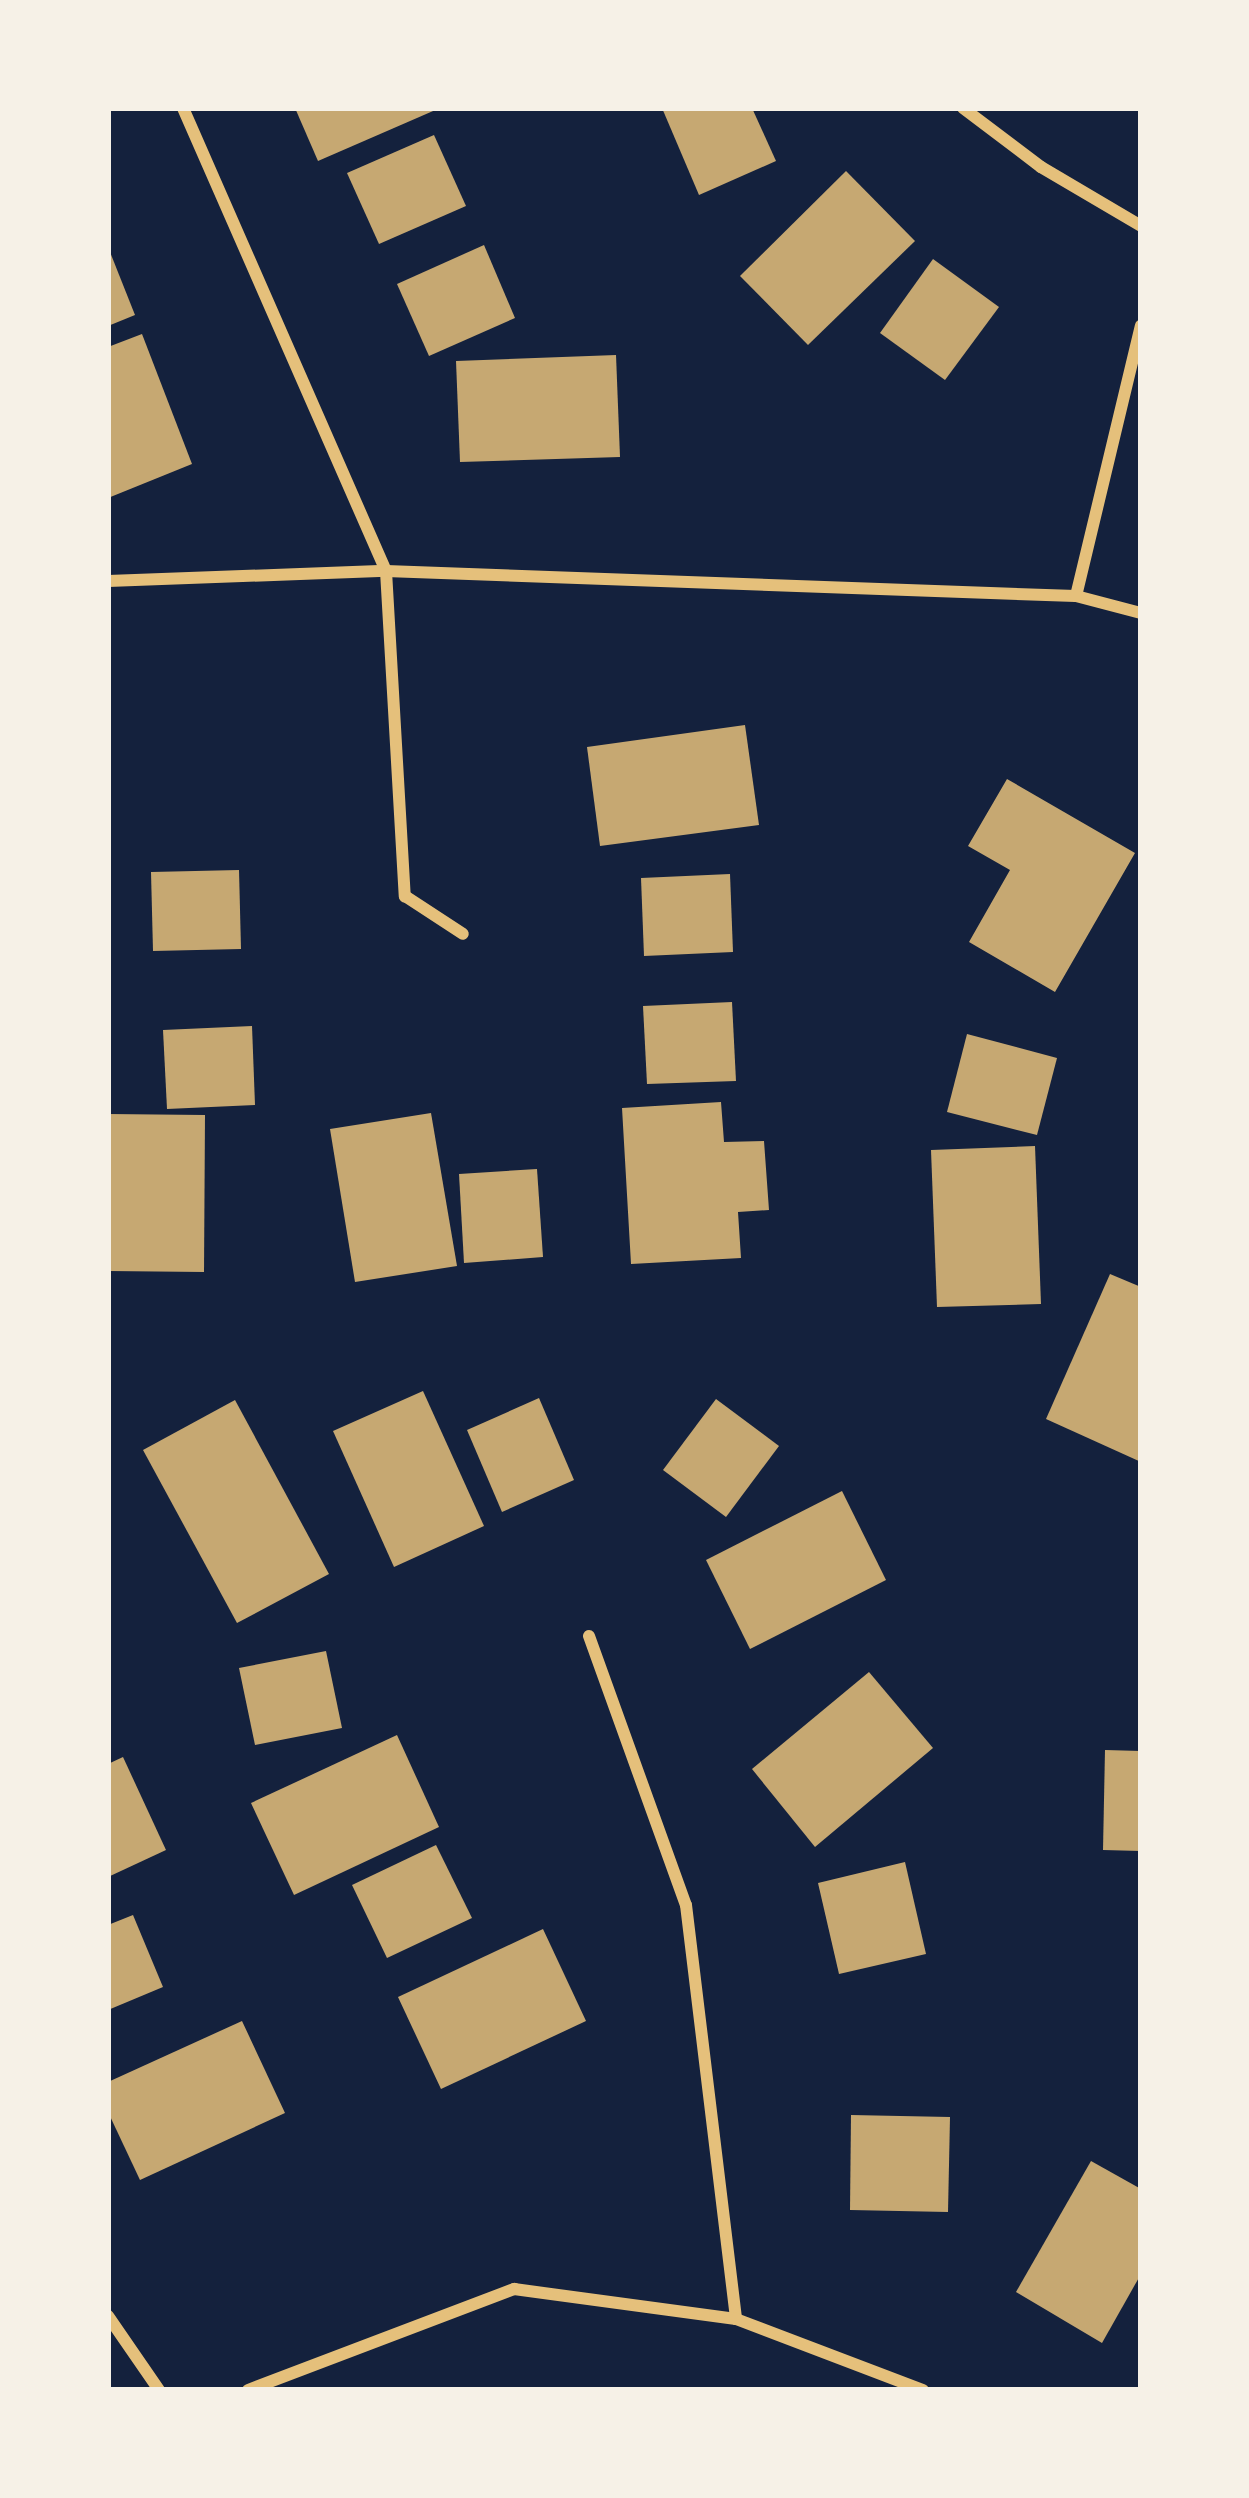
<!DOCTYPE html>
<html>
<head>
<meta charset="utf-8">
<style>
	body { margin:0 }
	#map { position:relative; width:1249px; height:2498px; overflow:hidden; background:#14213d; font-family:Karla,sans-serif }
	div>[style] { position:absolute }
	.building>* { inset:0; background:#c6a872 }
	.minor>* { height:12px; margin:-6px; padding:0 6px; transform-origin:6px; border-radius:6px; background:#e5c07b }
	span { translate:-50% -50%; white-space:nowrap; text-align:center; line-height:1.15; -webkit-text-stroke:10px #f6f1e7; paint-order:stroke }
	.frame { position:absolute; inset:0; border:111px solid #f6f1e7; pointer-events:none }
</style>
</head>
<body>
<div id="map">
	<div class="building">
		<i style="clip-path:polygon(295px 108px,440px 108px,318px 161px)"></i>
		<i style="clip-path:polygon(662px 108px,752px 108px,776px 161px,699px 195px)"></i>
		<i style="clip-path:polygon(434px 135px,466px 206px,379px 244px,347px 173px)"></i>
		<i style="clip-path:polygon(846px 171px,915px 241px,808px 345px,740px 276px)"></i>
		<i style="clip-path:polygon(484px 245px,515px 318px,429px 356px,397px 284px)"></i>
		<i style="clip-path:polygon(108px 247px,135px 315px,108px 326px)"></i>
		<i style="clip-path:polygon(933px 259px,999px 307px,945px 380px,880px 333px)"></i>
		<i style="clip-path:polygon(142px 334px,192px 464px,108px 498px,108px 347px)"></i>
		<i style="clip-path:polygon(616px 355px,620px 457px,460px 462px,456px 361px)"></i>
		<i style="clip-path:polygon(745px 725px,759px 825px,600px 846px,587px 747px)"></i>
		<i style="clip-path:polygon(1007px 779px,1135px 853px,1055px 992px,969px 942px,1010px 870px,968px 846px)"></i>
		<i style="clip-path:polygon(239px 870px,241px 949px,153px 951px,151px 872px)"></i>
		<i style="clip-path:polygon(730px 874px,733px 952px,644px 956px,641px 878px)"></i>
		<i style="clip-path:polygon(732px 1002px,736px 1081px,647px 1084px,643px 1006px)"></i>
		<i style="clip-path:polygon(252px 1026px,255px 1105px,167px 1109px,163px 1030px)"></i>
		<i style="clip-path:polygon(967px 1034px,1057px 1058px,1037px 1135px,947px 1112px)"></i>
		<i style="clip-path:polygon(721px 1102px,724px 1142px,764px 1141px,769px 1210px,738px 1212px,741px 1258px,631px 1264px,622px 1108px)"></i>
		<i style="clip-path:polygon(431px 1113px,457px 1266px,355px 1282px,330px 1129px)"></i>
		<i style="clip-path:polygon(108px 1114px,205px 1115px,204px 1272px,108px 1271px)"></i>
		<i style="clip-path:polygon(1035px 1146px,1041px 1304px,937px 1307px,931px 1150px)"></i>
		<i style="clip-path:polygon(537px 1169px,543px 1257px,464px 1263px,459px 1174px)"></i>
		<i style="clip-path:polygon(1110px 1274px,1141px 1287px,1141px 1462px,1046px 1419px)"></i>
		<i style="clip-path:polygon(423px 1391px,484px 1526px,394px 1567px,333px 1431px)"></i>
		<i style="clip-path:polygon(539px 1398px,574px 1480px,502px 1512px,467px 1430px)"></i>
		<i style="clip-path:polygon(716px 1399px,779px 1446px,726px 1517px,663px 1470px)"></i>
		<i style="clip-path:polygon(235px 1400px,329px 1574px,237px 1623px,143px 1450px)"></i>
		<i style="clip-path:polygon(842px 1491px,886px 1580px,750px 1649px,706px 1560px)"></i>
		<i style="clip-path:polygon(326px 1651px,342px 1728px,255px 1745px,239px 1668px)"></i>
		<i style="clip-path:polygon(869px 1672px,933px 1748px,815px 1847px,752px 1769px)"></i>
		<i style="clip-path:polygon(397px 1735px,439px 1827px,294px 1895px,251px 1803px)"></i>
		<i style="clip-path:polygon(1105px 1750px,1141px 1751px,1141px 1851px,1103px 1850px)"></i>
		<i style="clip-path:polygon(123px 1757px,166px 1850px,108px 1877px,108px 1764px)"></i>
		<i style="clip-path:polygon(436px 1845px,472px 1918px,387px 1958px,352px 1885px)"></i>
		<i style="clip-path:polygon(905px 1862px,926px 1954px,839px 1974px,818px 1883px)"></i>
		<i style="clip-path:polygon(133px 1915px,163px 1987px,108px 2010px,108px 1925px)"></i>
		<i style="clip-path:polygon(543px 1929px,586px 2021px,441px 2089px,398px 1997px)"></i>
		<i style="clip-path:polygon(242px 2021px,285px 2113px,140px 2180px,108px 2112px,108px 2082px)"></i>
		<i style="clip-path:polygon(851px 2115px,950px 2117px,948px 2212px,850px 2210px)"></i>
		<i style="clip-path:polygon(1091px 2161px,1141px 2189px,1141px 2274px,1102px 2343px,1016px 2292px)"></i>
	</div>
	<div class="minor">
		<i style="left:183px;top:108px;width:506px;rotate:66.33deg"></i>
		<i style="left:386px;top:571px;width:690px;rotate:2.08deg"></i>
		<i style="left:1076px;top:596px;width:67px;rotate:14.7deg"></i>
		<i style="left:963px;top:108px;width:98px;rotate:37.1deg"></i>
		<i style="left:1041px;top:167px;width:116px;rotate:30.5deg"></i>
		<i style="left:108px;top:581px;width:278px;rotate:-2.1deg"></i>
		<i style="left:386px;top:571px;width:326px;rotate:86.7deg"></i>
		<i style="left:405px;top:896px;width:69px;rotate:33.2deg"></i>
		<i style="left:1076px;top:596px;width:278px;rotate:-76.5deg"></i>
		<i style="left:589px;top:1636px;width:286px;rotate:70.2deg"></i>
		<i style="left:686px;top:1905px;width:417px;rotate:83.1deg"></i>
		<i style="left:736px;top:2319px;width:200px;rotate:20.8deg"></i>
		<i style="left:108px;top:2316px;width:90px;rotate:55.4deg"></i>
		<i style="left:248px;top:2390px;width:285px;rotate:-20.8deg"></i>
		<i style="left:514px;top:2289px;width:224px;rotate:7.7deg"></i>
	</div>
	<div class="frame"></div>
</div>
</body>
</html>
